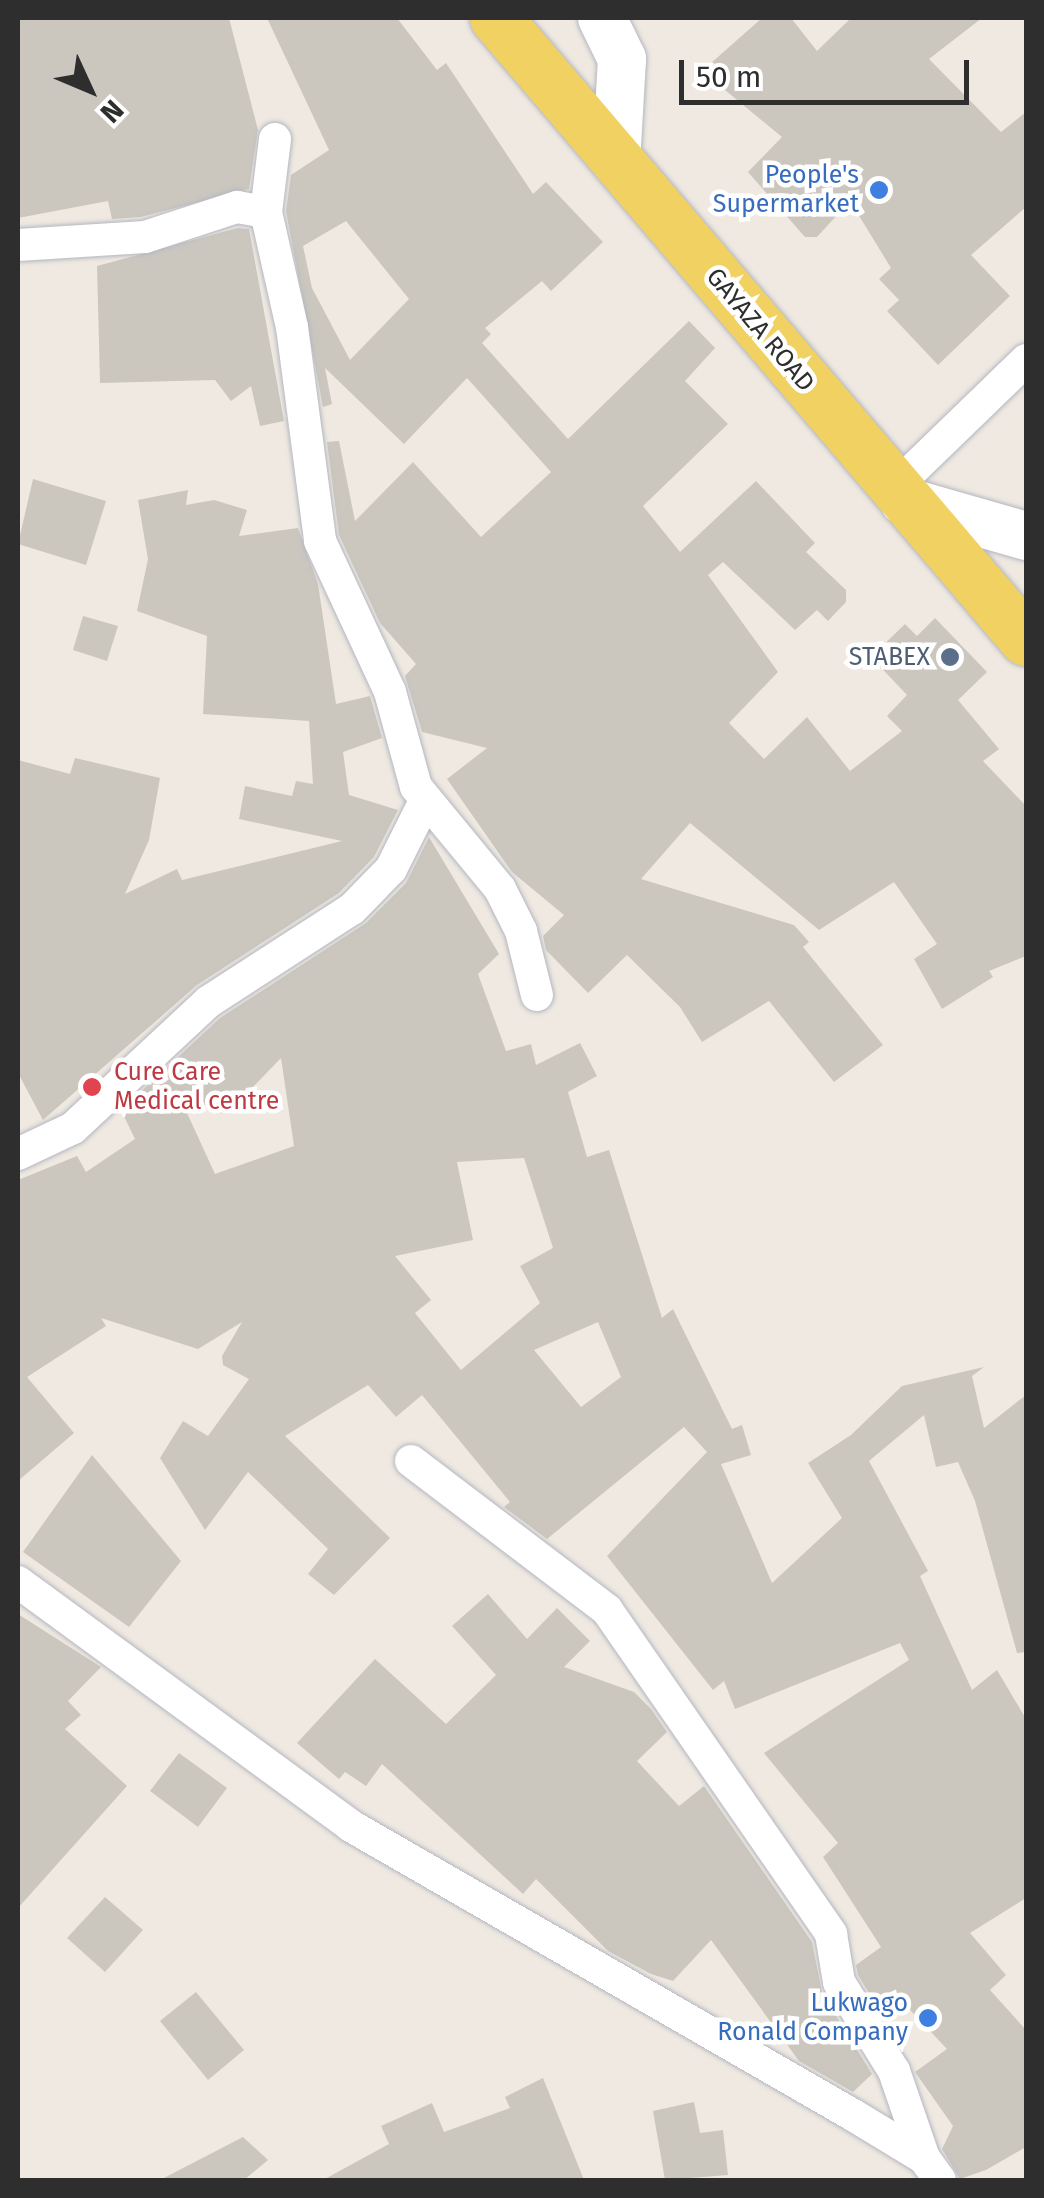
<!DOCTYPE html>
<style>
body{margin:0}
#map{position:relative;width:1044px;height:2198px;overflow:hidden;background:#efe9e1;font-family:"Fira Sans",sans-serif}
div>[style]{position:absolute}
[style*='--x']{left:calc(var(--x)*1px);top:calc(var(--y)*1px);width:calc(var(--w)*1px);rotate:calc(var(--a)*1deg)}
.building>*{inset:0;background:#cbc7bf}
.roads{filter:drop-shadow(0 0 2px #b4b7c1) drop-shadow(0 0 2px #b4b7c1)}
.street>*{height:32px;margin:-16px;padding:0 16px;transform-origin:16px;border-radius:16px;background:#fff}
.secondary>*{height:48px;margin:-24px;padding:0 24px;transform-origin:24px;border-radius:24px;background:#fff}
.primary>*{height:52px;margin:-26px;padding:0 26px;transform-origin:26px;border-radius:26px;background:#f2d163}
.dots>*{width:28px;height:28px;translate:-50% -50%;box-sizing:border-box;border:5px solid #fff;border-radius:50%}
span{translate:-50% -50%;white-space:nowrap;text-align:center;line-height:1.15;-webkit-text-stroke:9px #fff;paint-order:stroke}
.shop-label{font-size:25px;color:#366cbe}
.right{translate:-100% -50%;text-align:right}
.street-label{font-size:25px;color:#2e2e2e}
.service-label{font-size:25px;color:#4e5e75}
.health-label{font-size:25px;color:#be3a42}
.left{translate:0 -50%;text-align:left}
.frame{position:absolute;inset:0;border:20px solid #2e2e2e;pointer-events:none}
.north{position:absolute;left:40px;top:40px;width:100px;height:100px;-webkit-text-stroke:8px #fff;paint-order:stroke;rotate:134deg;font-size:28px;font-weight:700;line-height:40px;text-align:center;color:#2e2e2e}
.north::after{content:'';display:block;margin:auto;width:35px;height:45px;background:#2e2e2e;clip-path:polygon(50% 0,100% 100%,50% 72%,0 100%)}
.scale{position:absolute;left:679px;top:60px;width:290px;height:45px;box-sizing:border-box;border:5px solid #2e2e2e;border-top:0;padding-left:12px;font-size:30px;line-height:35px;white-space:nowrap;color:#2e2e2e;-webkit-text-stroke:8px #fff;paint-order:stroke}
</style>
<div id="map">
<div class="building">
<div style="clip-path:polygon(18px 18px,229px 18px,258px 130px,249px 189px,141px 217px,112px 219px,108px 201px,18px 218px)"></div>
<div style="clip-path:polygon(evenodd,267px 18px,397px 18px,437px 70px,446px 63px,533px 194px,546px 182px,603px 242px,551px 291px,542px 281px,485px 328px,491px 334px,482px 343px,568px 439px,689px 321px,715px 348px,685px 381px,728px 424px,643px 506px,680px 552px,756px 481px,815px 543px,806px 552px,846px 590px,846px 602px,828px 621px,817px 610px,795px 630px,723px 562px,708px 575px,778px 672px,729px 723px,764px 759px,807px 717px,850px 771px,902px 731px,887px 716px,907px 695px,871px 657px,905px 624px,917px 636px,935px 618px,987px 672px,958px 700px,999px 749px,983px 761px,1026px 806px,1026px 956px,989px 971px,993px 977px,942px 1009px,914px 959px,937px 944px,894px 882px,819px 930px,690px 823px,641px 879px,794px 925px,809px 942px,803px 947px,883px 1045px,834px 1082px,769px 1001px,702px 1042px,680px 1007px,627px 955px,588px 993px,546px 950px,543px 936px,564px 915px,512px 872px,447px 779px,487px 748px,422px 732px,405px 676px,416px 664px,380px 623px,339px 535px,327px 442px,339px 441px,355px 521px,413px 462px,481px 537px,551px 472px,467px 378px,404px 444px,325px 368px,332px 404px,323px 407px,286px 211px,291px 175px,329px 150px,267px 18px,346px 221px,409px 299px,350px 360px,312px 288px,303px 246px,346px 221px)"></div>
<div style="clip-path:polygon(762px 18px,791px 18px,817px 51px,851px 18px,982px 18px,929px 59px,1001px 132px,1026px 112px,1026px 207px,971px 255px,1010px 296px,938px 365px,887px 311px,899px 300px,879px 279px,891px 268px,850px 201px,817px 237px,805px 237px,748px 172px,782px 137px,702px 71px)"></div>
<div style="clip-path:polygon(238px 228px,249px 229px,284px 421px,260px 426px,251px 386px,231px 401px,215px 380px,100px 383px,97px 266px)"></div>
<div style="clip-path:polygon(33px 479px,106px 501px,86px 565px,18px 544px)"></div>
<div style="clip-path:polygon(188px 490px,186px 505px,214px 500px,247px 510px,239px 536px,298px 528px,318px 584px,336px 704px,370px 696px,382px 738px,343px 752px,349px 795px,398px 810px,374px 857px,339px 893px,197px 985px,43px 1120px,18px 1073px,18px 760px,70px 774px,75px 758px,160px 778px,149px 840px,125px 894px,177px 869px,182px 880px,342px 841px,239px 819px,245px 786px,292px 796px,296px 781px,313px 784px,309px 721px,203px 714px,207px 636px,137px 611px,148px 559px,138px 500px)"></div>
<div style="clip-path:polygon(83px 616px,118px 626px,107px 661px,73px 650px)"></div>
<div style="clip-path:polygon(evenodd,429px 837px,499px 954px,478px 974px,506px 1051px,531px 1044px,536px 1065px,580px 1043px,597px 1076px,568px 1092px,587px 1157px,609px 1150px,662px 1318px,673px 1309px,732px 1429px,742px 1425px,751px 1455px,721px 1464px,772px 1583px,842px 1518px,808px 1463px,851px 1435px,902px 1386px,984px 1367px,972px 1376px,984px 1428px,1026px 1395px,1026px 1652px,1017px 1653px,975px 1501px,958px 1462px,936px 1467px,924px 1415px,869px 1461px,928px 1571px,920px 1576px,972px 1690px,997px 1670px,1026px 1719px,1026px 1898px,970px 1933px,1006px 1975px,990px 1990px,1026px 2030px,1026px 2147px,986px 2170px,960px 2179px,942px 2149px,953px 2126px,915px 2072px,947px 2049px,896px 1995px,879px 2009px,858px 1975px,856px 1965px,881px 1947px,823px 1857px,838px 1843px,764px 1753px,909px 1660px,900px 1643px,735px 1709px,724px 1681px,713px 1690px,607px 1556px,707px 1452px,684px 1427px,547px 1539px,504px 1507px,510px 1502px,422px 1395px,396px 1417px,368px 1385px,285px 1436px,390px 1538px,334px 1595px,308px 1574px,328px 1549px,248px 1472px,205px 1530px,160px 1458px,183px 1421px,208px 1436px,249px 1379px,223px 1365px,222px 1356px,242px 1322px,198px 1349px,101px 1318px,106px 1326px,27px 1377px,74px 1433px,18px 1481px,18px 1180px,77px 1156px,86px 1172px,135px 1139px,121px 1110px,220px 1018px,366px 923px,406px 883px,429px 837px,281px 1058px,294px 1146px,215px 1174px,187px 1113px,252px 1088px,281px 1058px,429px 837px,524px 1158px,553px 1248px,520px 1266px,540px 1303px,461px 1370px,415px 1313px,431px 1300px,395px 1256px,473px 1240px,457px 1162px,524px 1158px,429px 837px,598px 1322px,621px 1377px,581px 1407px,534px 1350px,598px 1322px)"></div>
<div style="clip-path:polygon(92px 1455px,181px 1561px,129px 1627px,23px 1552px)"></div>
<div style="clip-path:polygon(488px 1594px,527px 1639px,557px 1608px,590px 1641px,564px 1667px,634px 1692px,651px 1709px,667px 1732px,637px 1761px,679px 1806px,704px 1786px,812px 1942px,822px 1993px,872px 2074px,853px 2092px,799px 2061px,711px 1940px,673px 1981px,651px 1974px,608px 1951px,536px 1879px,523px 1894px,382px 1764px,366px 1786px,345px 1772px,339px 1779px,297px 1743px,375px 1659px,446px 1724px,496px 1675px,452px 1626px)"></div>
<div style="clip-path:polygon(18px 1614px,101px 1667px,68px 1701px,81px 1715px,65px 1729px,127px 1786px,18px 1908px)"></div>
<div style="clip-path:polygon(179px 1753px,227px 1788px,198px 1827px,150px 1791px)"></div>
<div style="clip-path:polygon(105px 1897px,143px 1930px,105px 1972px,67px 1938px)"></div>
<div style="clip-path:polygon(196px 1992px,244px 2050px,208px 2080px,160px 2021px)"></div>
<div style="clip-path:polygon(543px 2078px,584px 2180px,323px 2180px,389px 2144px,381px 2126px,432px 2103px,444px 2132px,510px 2108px,505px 2097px)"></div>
<div style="clip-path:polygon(694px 2102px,700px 2133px,723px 2130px,728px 2175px,665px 2180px,653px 2111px)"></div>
<div style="clip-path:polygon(243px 2137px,268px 2160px,244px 2180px,160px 2180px)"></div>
</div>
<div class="roads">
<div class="street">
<div style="--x:275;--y:139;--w:74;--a:97"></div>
<div style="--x:266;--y:212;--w:118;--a:77.3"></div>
<div style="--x:292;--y:327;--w:216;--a:82.5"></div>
<div style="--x:320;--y:541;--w:166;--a:65.1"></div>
<div style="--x:390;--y:692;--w:98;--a:74.7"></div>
<div style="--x:416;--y:787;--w:132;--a:50.5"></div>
<div style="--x:500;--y:889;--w:47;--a:63.4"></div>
<div style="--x:521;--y:931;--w:66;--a:76"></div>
<div style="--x:18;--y:245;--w:127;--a:-3.6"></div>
<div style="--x:145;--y:237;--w:97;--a:-18.1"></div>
<div style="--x:237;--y:207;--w:29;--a:10"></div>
<div style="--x:894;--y:488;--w:184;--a:-44.1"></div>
<div style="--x:18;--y:1154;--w:61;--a:-25.3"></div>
<div style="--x:73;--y:1128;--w:185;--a:-43"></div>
<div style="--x:208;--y:1002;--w:171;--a:-32.9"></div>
<div style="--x:352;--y:909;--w:56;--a:-45.7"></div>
<div style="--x:391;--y:869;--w:76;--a:-63.4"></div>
<div style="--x:411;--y:1461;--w:246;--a:37.2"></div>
<div style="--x:607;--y:1610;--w:394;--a:55.3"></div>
<div style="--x:831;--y:1934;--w:49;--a:80.5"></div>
<div style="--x:839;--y:1982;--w:105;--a:58.3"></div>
<div style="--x:894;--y:2071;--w:92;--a:71"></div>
<div style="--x:18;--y:1582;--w:413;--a:36.2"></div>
<div style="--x:351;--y:1826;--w:579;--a:29.93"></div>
<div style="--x:853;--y:2115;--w:83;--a:31.2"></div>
<div style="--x:924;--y:2158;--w:27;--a:54"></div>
</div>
<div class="secondary">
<div style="--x:602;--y:18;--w:46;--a:64"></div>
<div style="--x:622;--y:59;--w:103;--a:93.3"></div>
<div style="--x:904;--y:501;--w:127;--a:16"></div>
</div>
<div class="primary">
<div style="--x:496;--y:18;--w:817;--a:49.57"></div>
</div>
</div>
<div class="dots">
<div style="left:879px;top:190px;background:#3f7fe0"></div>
<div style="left:950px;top:657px;background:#5c6f8a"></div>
<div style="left:92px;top:1087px;background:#e0444e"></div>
<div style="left:928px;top:2018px;background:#3f7fe0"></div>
</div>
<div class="shop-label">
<span class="right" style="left:859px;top:190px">People's<br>Supermarket</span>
<span class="right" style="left:908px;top:2018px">Lukwago<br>Ronald Company</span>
</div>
<div class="street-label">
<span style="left:760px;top:330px;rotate:50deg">GAYAZA ROAD</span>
</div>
<div class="service-label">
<span class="right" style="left:930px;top:657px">STABEX</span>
</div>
<div class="health-label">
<span class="left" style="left:114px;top:1087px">Cure Care<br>Medical centre</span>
</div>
<div class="frame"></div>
<div class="north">N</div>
<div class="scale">50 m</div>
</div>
